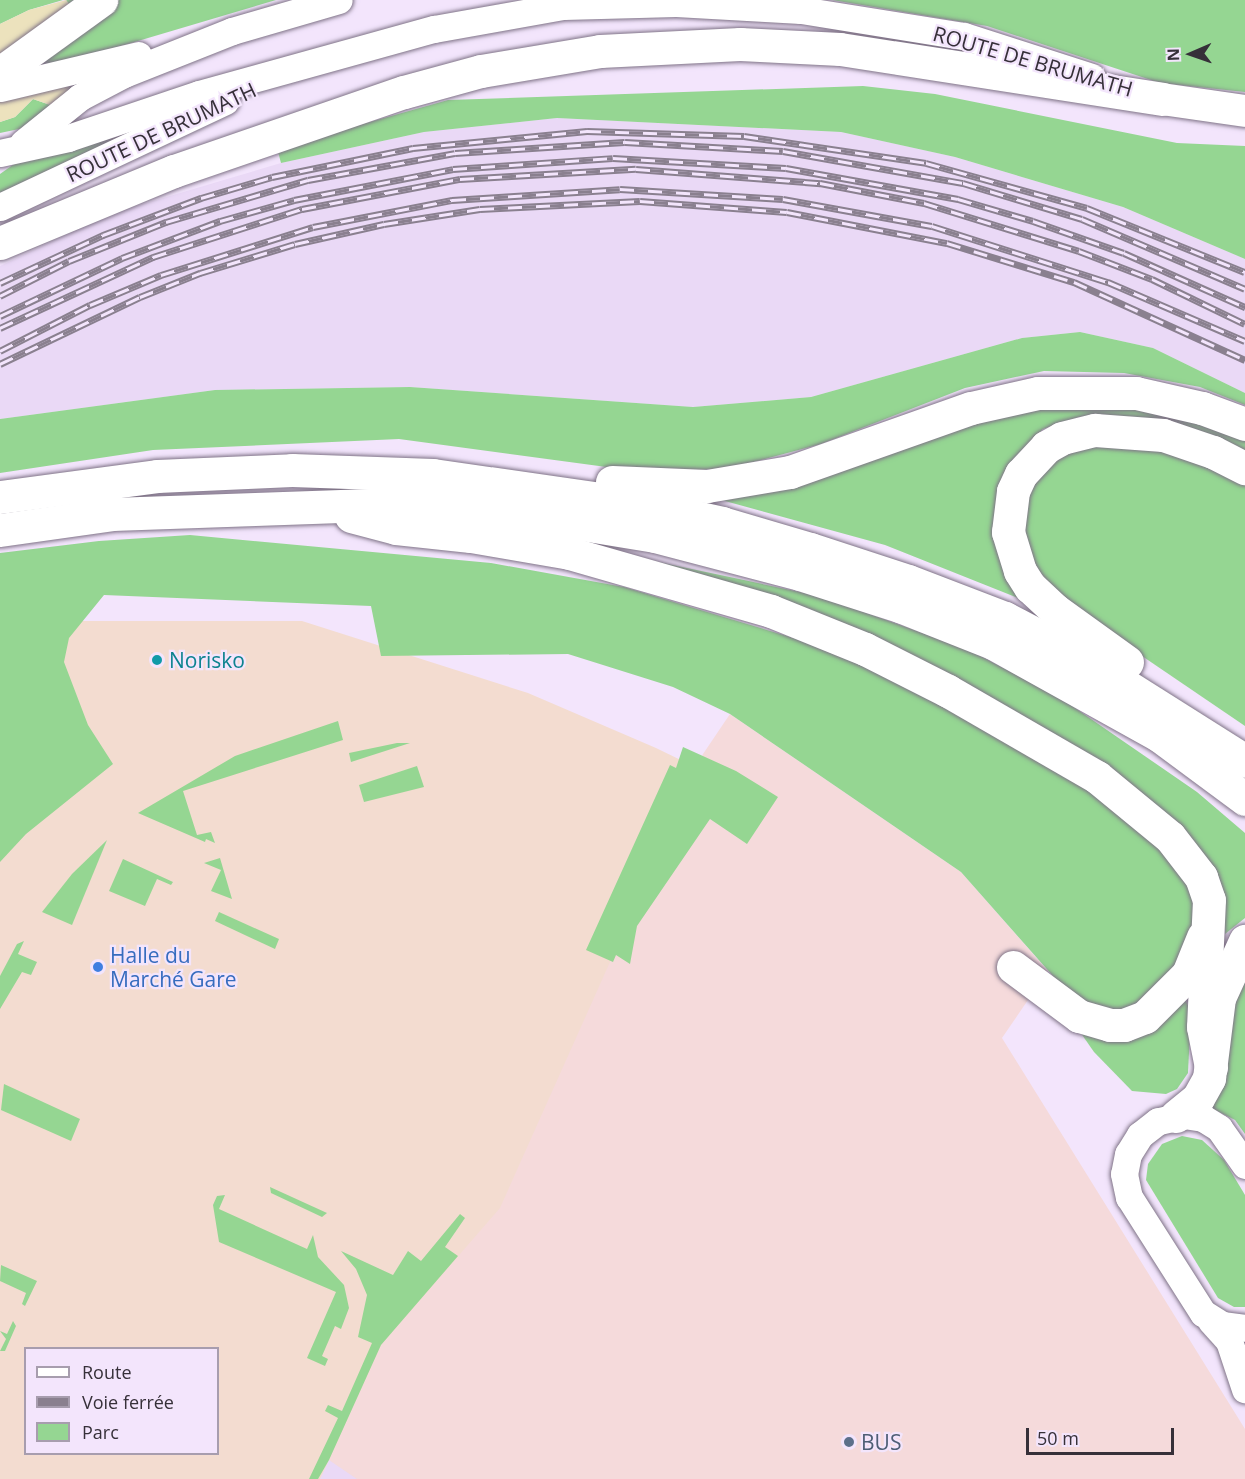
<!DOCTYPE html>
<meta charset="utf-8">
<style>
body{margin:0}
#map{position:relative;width:1245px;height:1479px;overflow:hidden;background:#f3e5fc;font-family:"Open Sans",sans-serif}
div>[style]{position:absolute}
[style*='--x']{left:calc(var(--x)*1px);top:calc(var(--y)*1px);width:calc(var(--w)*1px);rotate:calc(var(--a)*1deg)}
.commercial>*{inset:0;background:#f3dcd0}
.industrial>*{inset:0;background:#f5dadb}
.built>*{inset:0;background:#ead9f6}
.green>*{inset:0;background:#95d692}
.sand>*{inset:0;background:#ece2bd}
.roads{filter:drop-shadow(0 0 2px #7f7387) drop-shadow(0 0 2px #7f7387)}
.secondary>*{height:27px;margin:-13.5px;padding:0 13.5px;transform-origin:13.5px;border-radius:13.5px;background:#fff}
.primary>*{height:32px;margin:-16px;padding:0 16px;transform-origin:16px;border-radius:16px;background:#fff}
.highway>*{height:33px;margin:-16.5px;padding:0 16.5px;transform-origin:16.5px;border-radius:16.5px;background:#fff}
.rail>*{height:7px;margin-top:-3.5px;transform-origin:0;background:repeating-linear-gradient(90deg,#f3e5fc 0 14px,#8a808f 0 28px);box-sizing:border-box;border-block:2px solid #8a808f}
.dots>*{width:16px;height:16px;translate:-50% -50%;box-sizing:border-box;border:3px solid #f3e5fc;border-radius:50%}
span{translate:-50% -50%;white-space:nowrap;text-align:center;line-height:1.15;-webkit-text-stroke:4.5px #f3e5fc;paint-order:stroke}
.street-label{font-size:21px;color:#363039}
.culture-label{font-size:21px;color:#0d838f}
.left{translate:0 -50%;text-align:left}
.shop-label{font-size:21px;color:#366cbe}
.service-label{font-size:21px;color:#4e5e75}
.legend{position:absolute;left:24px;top:1347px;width:195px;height:108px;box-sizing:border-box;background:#f3e5fc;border:2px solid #a79dae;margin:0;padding:8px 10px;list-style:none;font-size:18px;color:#363039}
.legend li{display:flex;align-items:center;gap:12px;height:30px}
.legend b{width:30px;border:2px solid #a79dae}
.north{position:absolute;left:1161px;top:24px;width:60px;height:60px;-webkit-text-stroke:4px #f3e5fc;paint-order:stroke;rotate:268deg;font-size:16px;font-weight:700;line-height:24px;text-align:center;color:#363039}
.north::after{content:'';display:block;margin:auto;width:21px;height:27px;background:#363039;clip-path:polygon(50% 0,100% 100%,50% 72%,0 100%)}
.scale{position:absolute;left:1026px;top:1428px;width:148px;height:27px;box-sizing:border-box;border:3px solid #363039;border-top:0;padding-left:8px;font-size:18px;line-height:21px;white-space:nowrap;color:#363039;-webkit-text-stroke:4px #f3e5fc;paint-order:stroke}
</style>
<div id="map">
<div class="commercial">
<div style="clip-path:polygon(evenodd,0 621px,302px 621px,528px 693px,656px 748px,761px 799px,1245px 1479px,0 1479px,0 621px,26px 1348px,218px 1348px,218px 1454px,26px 1454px,26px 1348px)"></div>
</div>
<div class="industrial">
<div style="clip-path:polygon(730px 714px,961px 872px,1048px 971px,1002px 1038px,1245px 1429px,1245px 1479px,357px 1479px,329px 1460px,381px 1345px,500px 1208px,703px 754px)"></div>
</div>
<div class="built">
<div style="clip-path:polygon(557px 118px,841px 132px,955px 157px,1123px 207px,1245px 259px,1245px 393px,1153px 348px,1080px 332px,1022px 338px,811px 397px,693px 407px,410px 387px,215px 390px,0 419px,0 266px,109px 214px,281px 163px,424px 132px)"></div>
<div style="clip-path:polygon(329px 1460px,357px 1479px,320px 1479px)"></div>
</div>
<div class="green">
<div style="clip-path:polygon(0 0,63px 0,29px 10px,0 24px)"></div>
<div style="clip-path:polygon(66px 0,276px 0,40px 70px,37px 59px,84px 25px)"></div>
<div style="clip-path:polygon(832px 0,1245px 0,1245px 92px,1160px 83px,987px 26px)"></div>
<div style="clip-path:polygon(863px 86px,935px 94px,1177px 143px,1245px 146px,1245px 259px,1123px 207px,955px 157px,841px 132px,557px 118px,424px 132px,281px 163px,277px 148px,448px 100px)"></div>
<div style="clip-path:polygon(33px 99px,56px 107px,24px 128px,0 133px,0 122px,15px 117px)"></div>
<div style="clip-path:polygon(147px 126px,0 197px,0 174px,17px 162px)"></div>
<div style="clip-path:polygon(1080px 332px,1153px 348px,1245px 393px,1245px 405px,1200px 387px,1124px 373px,1044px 371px,965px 388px,821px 444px,731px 468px,651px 473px,399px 439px,153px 450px,0 473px,0 419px,215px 390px,410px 387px,693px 407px,811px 397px,1022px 338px)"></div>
<div style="clip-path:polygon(1054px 396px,1245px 428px,1245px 453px,1105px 415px,1079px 417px,1043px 429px,1013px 459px,1023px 600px,885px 545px,714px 498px)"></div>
<div style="clip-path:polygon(1071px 444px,1155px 445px,1245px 480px,1245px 726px,1067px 605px,1021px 549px,1022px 493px)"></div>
<div style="clip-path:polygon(190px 535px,491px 563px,624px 587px,827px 648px,994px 731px,1103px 795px,1165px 846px,1196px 895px,1190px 955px,1142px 1008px,1119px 1015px,1076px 1002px,961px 872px,730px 714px,673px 687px,568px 654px,381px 656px,371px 606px,104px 595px,69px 638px,64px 662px,88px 725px,113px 764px,26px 834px,0 862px,0 553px,99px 541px)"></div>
<div style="clip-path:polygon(611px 552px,819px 596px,967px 649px,1062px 699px,1197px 792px,1245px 833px,1245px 918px,1225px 934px,1223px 903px,1083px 757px)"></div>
<div style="clip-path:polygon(338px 721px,343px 740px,183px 791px,197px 835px,211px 832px,215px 843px,206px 839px,205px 842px,138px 813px,235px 756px)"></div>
<div style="clip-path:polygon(397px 743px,410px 743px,351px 762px,349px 753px)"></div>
<div style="clip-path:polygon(683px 747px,736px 771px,778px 797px,747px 844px,710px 819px,637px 926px,630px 964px,616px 955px,613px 962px,586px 950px,670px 765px,676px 768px)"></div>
<div style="clip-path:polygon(417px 766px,424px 787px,364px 802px,359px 785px)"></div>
<div style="clip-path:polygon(107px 840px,72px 925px,42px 912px,72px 874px)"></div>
<div style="clip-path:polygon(220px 858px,232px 899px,211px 891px,221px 870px,204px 863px)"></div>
<div style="clip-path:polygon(123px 859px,173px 882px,171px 885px,157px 879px,145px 906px,109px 891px)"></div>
<div style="clip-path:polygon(219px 912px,279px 939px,275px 949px,215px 921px)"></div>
<div style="clip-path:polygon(24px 941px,18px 954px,37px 962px,31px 975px,22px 972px,0 1009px,0 976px,17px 944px)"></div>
<div style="clip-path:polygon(1245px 965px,1245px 1134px,1235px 1120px,1207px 1106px)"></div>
<div style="clip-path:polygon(1185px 999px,1191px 1012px,1188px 1073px,1177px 1089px,1166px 1094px,1132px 1091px,1094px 1052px,1078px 1029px)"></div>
<div style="clip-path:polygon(4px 1084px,80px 1119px,71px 1141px,1px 1110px)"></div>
<div style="clip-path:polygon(1182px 1136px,1202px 1140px,1224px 1160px,1245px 1195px,1245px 1307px,1234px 1307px,1218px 1298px,1146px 1180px,1148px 1164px,1162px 1144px)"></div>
<div style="clip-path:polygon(270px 1187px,327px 1213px,322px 1217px,271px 1193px)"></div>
<div style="clip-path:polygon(225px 1195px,219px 1209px,307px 1249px,313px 1235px,318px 1257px,344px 1285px,349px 1308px,341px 1329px,335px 1326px,322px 1356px,328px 1359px,325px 1366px,307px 1358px,336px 1292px,219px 1242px,213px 1205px,217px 1196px)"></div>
<div style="clip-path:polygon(460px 1214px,465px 1218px,445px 1247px,458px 1256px,381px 1345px,329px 1460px,318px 1479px,309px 1479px,338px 1418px,325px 1411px,328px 1405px,342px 1411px,372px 1343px,358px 1337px,367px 1295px,356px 1269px,341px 1251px,393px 1275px,408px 1251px,421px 1261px)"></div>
<div style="clip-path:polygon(1px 1265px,37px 1281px,25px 1306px,22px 1304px,26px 1293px,0 1281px)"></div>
<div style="clip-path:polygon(13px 1321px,16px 1326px,5px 1351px,0 1351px,6px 1339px,0 1331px,7px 1334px)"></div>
</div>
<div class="sand">
<div style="clip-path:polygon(66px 0,84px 25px,0 67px,0 24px,29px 10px)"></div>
<div style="clip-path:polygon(118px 71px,56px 107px,33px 99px,15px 117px,0 122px,0 101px)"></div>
</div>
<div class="roads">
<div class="secondary">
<div style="--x:0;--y:88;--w:142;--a:-13.4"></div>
<div style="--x:23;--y:143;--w:73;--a:-38.9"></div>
<div style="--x:80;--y:97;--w:50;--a:-27.6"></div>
<div style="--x:124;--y:74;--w:116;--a:-21.7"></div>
<div style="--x:232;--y:31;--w:111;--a:-16.2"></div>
<div style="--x:0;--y:153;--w:70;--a:-12.4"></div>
<div style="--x:68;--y:138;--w:138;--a:-18.6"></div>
<div style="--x:199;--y:94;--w:244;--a:-15.5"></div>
<div style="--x:434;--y:29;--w:131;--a:-10.1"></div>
<div style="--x:563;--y:6;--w:113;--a:-1.5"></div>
<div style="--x:676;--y:3;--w:125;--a:3.2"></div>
<div style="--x:801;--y:10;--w:165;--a:9.1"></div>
<div style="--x:964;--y:36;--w:134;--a:17.8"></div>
<div style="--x:0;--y:207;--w:249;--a:-25.2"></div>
<div style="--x:1245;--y:1165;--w:45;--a:-125.1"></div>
<div style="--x:1219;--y:1128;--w:19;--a:-148"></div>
<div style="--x:1203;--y:1118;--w:18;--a:-171"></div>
<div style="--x:1185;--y:1115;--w:28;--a:167"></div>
<div style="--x:1158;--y:1121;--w:23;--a:142"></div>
<div style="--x:1140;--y:1135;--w:22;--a:122"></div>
<div style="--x:1128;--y:1154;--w:20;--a:101"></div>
<div style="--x:1124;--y:1174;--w:24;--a:78"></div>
<div style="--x:1129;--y:1197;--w:138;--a:57.5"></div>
<div style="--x:1203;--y:1313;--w:22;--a:32"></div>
<div style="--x:1222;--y:1325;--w:23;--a:7"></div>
<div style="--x:1211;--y:1321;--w:27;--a:48"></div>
<div style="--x:1229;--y:1341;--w:51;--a:71.6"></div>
</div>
<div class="primary">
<div style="--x:1162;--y:99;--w:84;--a:8.2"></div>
</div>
<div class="highway">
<div style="--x:0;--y:73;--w:125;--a:-35.9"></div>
<div style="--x:0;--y:243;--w:188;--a:-22.5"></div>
<div style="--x:174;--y:171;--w:243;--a:-19"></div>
<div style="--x:404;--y:92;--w:80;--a:-15.3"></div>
<div style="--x:481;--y:71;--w:121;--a:-9.5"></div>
<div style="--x:600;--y:51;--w:140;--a:-2.9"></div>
<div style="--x:740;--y:44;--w:100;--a:2.9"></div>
<div style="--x:840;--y:49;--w:326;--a:8.8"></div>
<div style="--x:612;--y:482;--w:95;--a:2.4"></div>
<div style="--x:707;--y:486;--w:84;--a:-9.6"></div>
<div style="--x:790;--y:472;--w:192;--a:-19.5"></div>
<div style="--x:971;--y:408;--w:69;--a:-12.6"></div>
<div style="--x:1038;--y:393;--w:98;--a:0"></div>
<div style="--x:1136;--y:393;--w:68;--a:12.8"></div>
<div style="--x:1202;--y:408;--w:46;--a:20.4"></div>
<div style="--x:0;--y:497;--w:158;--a:-7.6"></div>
<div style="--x:157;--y:476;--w:135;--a:-2.5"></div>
<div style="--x:292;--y:470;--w:141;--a:2"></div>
<div style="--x:433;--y:475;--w:210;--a:8.2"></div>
<div style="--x:641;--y:505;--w:83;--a:12.5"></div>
<div style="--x:722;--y:523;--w:92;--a:16.5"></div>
<div style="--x:810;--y:549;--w:103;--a:18.1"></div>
<div style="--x:908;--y:581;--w:104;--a:20.9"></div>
<div style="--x:1005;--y:618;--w:93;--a:27.7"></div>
<div style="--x:1087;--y:661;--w:187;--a:32.3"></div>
<div style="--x:351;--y:516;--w:47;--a:14.9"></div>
<div style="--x:396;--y:528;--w:75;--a:6.1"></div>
<div style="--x:471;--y:536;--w:99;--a:9.8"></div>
<div style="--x:569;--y:553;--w:210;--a:16"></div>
<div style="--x:771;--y:611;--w:101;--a:22"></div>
<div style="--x:865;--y:649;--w:93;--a:26.8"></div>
<div style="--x:948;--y:691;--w:172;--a:30"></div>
<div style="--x:1097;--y:777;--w:94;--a:39.4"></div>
<div style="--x:1170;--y:837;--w:51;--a:52.2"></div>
<div style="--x:1201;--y:877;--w:24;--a:71"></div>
<div style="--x:1209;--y:900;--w:127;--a:92.7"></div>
<div style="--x:1203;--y:1027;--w:41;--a:78.7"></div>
<div style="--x:0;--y:530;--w:113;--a:-8.1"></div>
<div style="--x:112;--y:514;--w:286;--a:-2"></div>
<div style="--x:398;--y:504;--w:111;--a:4.1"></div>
<div style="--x:509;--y:512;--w:148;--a:9.3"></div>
<div style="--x:655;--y:536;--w:150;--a:14.7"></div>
<div style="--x:800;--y:574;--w:107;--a:17.9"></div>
<div style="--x:902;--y:607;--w:98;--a:21.6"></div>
<div style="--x:993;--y:643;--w:191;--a:29.1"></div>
<div style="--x:1160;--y:736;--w:106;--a:36.5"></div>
<div style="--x:1127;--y:662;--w:89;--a:-144.2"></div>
<div style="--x:1055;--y:610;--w:34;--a:-137"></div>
<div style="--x:1030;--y:587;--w:19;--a:-122"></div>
<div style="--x:1020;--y:571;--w:41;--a:-107.1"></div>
<div style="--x:1008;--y:532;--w:41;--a:-83"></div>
<div style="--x:1013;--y:491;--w:19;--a:-65"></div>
<div style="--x:1021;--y:474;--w:37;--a:-47"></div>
<div style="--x:1046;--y:447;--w:18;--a:-29"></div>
<div style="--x:1062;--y:438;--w:34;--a:-14"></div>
<div style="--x:1095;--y:430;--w:68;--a:4.2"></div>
<div style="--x:1163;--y:435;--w:53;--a:18.8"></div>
<div style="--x:1213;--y:452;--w:36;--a:27"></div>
<div style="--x:1013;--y:967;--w:82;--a:36.6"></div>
<div style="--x:1079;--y:1016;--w:32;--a:16"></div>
<div style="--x:1110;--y:1025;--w:14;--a:0"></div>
<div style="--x:1124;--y:1025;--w:22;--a:-21"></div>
<div style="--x:1145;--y:1017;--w:61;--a:-45"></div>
<div style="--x:1188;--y:974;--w:40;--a:-68"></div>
<div style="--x:1176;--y:1116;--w:28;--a:-39"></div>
<div style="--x:1198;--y:1098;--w:23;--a:-61"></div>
<div style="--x:1209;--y:1078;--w:81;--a:-82.9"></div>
<div style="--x:1219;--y:998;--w:63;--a:-65.5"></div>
</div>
</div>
<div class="rail">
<div style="--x:0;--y:283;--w:114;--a:-25"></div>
<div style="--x:103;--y:235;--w:105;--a:-20.7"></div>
<div style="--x:201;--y:198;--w:74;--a:-16.5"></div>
<div style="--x:272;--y:177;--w:144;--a:-11.6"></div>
<div style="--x:413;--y:148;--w:175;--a:-5.6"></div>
<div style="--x:587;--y:131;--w:157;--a:1.8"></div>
<div style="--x:744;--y:136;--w:184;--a:8.4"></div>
<div style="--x:926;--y:163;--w:167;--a:15.6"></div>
<div style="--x:1087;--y:208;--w:170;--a:22.1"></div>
<div style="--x:0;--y:296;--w:77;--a:-26.9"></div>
<div style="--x:69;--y:261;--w:105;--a:-21.9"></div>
<div style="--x:166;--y:222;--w:148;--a:-16.5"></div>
<div style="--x:308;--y:180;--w:149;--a:-10.4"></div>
<div style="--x:455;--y:153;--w:170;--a:-3.7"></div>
<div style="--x:625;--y:142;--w:158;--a:3.3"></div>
<div style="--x:783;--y:151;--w:183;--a:10.1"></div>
<div style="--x:963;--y:183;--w:124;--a:16.8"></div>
<div style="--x:1082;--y:219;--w:177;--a:23.2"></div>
<div style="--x:0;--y:316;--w:135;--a:-25.4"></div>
<div style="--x:122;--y:258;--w:105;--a:-20.7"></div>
<div style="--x:220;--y:221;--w:77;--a:-15.8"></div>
<div style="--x:294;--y:200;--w:162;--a:-11"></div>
<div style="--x:453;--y:169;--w:160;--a:-3.9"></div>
<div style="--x:613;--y:158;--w:173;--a:3.3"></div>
<div style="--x:786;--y:168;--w:175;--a:10.2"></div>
<div style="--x:958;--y:199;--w:78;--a:16.3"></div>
<div style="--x:1033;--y:221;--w:96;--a:19.4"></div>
<div style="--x:1124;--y:253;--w:133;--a:24.1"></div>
<div style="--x:0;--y:328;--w:169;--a:-24.9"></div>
<div style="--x:153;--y:257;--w:157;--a:-17.9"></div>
<div style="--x:302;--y:209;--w:161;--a:-10.8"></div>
<div style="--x:460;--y:179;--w:176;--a:-3.3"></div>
<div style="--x:636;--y:169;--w:185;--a:4.4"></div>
<div style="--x:820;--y:183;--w:106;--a:10.9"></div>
<div style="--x:924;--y:203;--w:162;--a:17.2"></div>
<div style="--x:1079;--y:251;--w:78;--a:21"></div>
<div style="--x:1152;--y:279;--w:103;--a:25.8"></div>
<div style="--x:0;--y:351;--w:101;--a:-27.1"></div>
<div style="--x:90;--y:305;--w:77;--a:-22.9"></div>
<div style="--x:161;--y:275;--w:159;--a:-17.5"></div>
<div style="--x:313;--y:227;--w:142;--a:-11"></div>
<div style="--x:452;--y:200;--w:168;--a:-3.7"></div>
<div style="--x:620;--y:189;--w:163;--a:3.5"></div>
<div style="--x:783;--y:199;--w:151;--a:10.3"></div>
<div style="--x:932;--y:226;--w:185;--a:17.7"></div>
<div style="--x:1108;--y:282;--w:149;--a:23.3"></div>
<div style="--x:0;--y:364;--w:155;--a:-25.6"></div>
<div style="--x:140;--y:297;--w:65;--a:-21.8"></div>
<div style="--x:200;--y:273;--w:99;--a:-17"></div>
<div style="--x:295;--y:244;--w:91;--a:-12.7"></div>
<div style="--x:384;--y:224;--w:97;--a:-8.9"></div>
<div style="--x:480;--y:209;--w:160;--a:-2.9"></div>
<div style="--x:640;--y:201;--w:147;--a:4.3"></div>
<div style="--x:787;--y:212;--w:163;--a:11"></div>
<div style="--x:947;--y:243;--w:133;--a:17.1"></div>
<div style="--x:1074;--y:282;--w:188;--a:24.5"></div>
</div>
<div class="dots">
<div style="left:157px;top:660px;background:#0f9aa8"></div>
<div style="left:98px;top:967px;background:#3f7fe0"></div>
<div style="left:849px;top:1442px;background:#5c6f8a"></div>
</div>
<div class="street-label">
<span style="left:1033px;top:61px;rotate:16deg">ROUTE DE BRUMATH</span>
<span style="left:161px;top:132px;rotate:-25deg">ROUTE DE BRUMATH</span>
</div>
<div class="culture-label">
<span class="left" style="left:169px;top:660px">Norisko</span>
</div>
<div class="shop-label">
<span class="left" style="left:110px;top:967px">Halle du<br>Marché Gare</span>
</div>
<div class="service-label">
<span class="left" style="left:861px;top:1442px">BUS</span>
</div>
<ul class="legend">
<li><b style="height:8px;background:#fff"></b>Route</li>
<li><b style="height:8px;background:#8a808f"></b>Voie ferrée</li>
<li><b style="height:16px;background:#95d692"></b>Parc</li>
</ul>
<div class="north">N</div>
<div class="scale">50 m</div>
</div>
